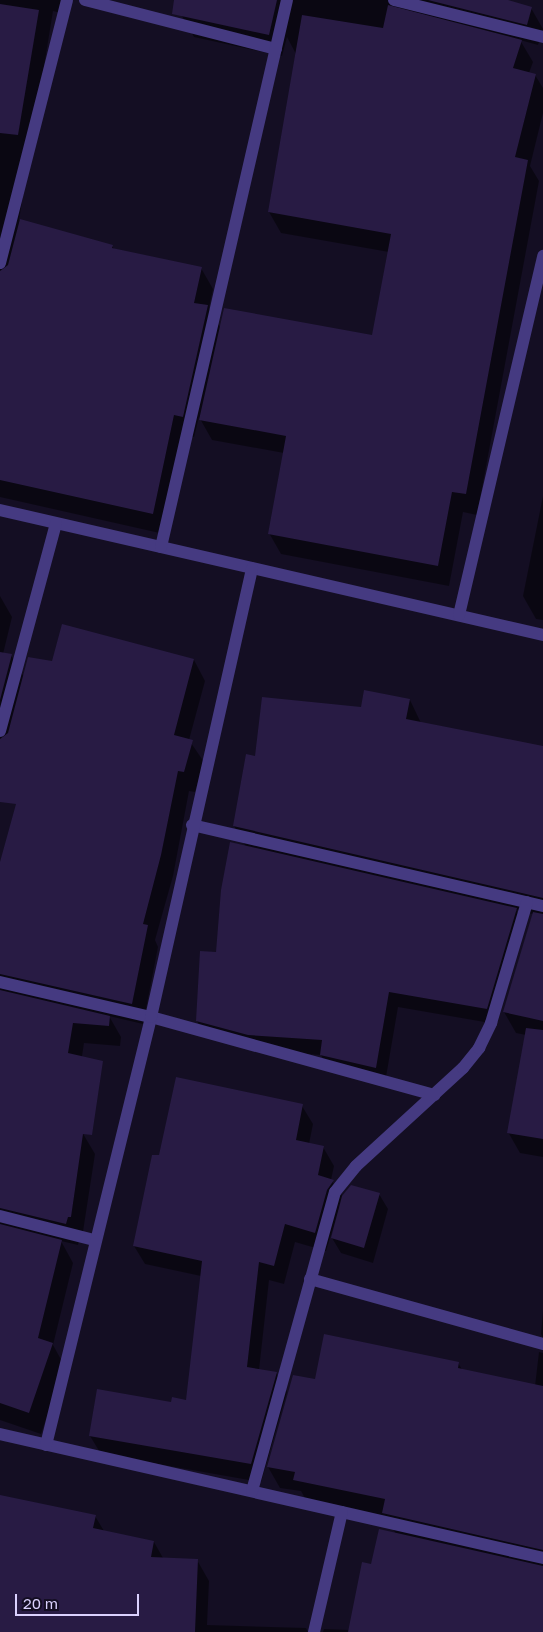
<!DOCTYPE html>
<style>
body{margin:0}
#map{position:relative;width:543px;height:1632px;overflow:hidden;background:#140e23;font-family:"Golos Text",sans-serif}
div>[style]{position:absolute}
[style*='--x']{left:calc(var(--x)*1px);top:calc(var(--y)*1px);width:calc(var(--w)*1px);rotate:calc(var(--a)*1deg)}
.shadow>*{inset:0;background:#0007}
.building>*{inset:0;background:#281b44}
.minor>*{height:12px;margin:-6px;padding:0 6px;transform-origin:6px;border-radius:6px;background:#453a81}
span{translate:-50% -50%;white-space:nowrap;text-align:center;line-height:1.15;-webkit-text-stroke:5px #140e23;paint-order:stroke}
.scale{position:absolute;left:15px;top:1594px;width:124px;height:22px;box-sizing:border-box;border:2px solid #dbd1fe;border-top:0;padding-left:6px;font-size:15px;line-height:18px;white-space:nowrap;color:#dbd1fe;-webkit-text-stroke:4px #140e23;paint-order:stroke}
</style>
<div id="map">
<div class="shadow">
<div style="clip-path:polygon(0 0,65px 0,61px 13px,53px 11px,19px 220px,112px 246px,114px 249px,201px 268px,213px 289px,209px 308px,221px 329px,373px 336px,389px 252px,281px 233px,269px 212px,296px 54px,287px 37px,282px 56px,194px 37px,182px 16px,185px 0,504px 0,531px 8px,543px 29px,538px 45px,520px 40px,533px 62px,529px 73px,535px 75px,543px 88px,543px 113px,530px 166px,539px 181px,477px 515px,463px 512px,449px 586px,281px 554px,269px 533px,284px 453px,212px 440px,199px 417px,194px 437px,185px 435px,164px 534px,0 497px)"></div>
<div style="clip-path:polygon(543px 496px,543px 620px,536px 619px,523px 596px)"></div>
<div style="clip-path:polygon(0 596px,12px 617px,3px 654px,11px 655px,24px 677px,53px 663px,194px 660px,205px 681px,189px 740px,204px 762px,195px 792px,189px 791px,173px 876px,155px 940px,158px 947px,143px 1024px,109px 1016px,121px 1037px,120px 1046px,84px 1043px,76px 1096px,0 1076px,0 867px,18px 801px,6px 746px,0 745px)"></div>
<div style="clip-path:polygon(410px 700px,421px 723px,543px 747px,543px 1157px,520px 1153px,508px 1132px,526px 1035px,516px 1033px,504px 1012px,533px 914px,516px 910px,525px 925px,496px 1024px,398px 1007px,385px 1083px,330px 1071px,321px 1055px,258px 1051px,206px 1037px,197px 1021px,246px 847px,234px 826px,256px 757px,362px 708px)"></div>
<div style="clip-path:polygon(302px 1106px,313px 1124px,309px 1144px,323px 1147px,334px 1166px,331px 1180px,343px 1197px,379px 1194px,388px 1209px,373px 1263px,341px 1253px,332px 1238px,341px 1203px,326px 1251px,295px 1242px,284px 1284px,269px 1280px,259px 1370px,276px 1373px,287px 1392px,261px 1482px,101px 1454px,90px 1436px,172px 1403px,187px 1402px,201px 1276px,145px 1264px,134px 1246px,160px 1156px)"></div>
<div style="clip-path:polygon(0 1121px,82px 1132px,95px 1154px,82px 1238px,80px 1237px,78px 1245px,61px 1241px,73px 1263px,53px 1345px,64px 1365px,41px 1434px,0 1420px)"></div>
<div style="clip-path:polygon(543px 1311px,543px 1338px,541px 1334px)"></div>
<div style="clip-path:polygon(539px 1352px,543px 1353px,543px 1632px,323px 1632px,324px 1629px,350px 1630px,372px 1566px,396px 1534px,386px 1517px,306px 1500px,301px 1491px,280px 1488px,268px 1467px,316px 1380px,458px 1363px,463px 1371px,535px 1386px)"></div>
<div style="clip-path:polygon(0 1496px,95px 1516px,104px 1531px,154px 1542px,163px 1558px,197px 1560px,209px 1581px,207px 1625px,306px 1628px,308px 1632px,0 1632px)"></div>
</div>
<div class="building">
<div style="clip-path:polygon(174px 0,277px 0,269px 35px,172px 14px)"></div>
<div style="clip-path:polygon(428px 0,508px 0,532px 7px,527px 25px)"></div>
<div style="clip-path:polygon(0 4px,39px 10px,18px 135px,0 133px)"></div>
<div style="clip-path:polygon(388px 5px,522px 40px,513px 68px,536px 74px,515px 157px,528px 160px,466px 494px,452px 492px,438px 566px,268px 534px,286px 436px,199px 420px,224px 308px,372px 335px,391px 234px,268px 212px,302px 15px,383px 28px)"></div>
<div style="clip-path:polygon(20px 219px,113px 245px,112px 248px,202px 267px,194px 303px,208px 305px,183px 417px,174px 415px,153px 514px,0 480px,0 271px,8px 265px)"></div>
<div style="clip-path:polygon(62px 624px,194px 659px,174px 735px,193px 740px,184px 772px,178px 771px,161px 855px,143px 924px,148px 925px,132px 1004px,0 974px,0 862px,16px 804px,0 802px,0 739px,8px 733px,28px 657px,52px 661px)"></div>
<div style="clip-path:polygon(0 652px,12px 654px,0 700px)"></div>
<div style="clip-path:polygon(364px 690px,410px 699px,406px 719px,543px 746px,543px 898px,233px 826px,246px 754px,255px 756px,262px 697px,361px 707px)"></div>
<div style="clip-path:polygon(230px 842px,517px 908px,487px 1009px,389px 992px,376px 1068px,320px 1055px,322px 1040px,248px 1035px,196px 1021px,200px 951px,216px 952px,221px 890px)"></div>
<div style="clip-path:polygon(533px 912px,543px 914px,543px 1021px,503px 1012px)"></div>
<div style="clip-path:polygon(0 990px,110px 1016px,109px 1026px,73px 1023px,68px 1053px,103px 1061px,92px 1135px,83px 1134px,71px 1217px,68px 1217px,66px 1224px,0 1208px)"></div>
<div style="clip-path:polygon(526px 1028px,543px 1030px,543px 1139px,507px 1133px)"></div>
<div style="clip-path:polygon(176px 1077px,303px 1104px,296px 1140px,324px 1146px,318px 1175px,334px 1180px,327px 1190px,315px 1233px,285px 1224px,274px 1266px,259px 1262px,247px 1367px,277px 1372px,251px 1464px,89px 1436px,97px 1389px,171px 1402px,172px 1397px,186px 1400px,202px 1261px,133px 1246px,152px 1155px,159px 1155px)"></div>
<div style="clip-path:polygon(351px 1185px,380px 1193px,364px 1248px,331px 1238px,342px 1196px)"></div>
<div style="clip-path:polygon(0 1224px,62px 1240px,38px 1338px,53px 1343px,29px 1413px,0 1403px)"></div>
<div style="clip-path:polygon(324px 1334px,459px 1362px,458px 1368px,543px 1386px,543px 1550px,382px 1513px,385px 1499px,293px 1480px,295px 1472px,267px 1467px,293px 1375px,315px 1379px)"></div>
<div style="clip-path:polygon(0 1495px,96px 1515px,93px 1528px,154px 1541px,151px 1557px,198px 1559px,195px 1632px,0 1632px)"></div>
<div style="clip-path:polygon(379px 1529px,543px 1566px,543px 1632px,348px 1632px,362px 1562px,371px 1564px)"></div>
</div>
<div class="minor">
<div style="--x:85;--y:0;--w:197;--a:14.4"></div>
<div style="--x:394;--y:0;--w:154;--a:13.9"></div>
<div style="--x:0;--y:263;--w:271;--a:-75.7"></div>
<div style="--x:0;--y:510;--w:557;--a:12.96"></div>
<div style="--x:161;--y:547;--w:561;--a:-77.03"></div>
<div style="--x:459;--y:615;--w:369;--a:-76.8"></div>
<div style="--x:0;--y:731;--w:215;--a:-74.9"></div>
<div style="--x:192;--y:825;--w:360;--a:13"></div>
<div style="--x:0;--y:982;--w:155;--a:13.1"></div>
<div style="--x:151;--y:1017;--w:294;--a:15.4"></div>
<div style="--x:0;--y:1216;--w:97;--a:14.3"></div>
<div style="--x:310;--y:1279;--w:242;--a:15.6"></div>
<div style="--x:0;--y:1434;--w:557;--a:12.86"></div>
<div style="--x:46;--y:1445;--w:441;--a:-76.2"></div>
<div style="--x:151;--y:1017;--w:460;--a:-77.3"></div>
<div style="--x:252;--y:1491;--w:310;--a:-74.5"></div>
<div style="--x:335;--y:1192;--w:33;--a:-51"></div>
<div style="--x:356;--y:1166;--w:145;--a:-42.5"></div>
<div style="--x:463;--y:1068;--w:26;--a:-51"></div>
<div style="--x:479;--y:1048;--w:28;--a:-64"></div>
<div style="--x:491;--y:1023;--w:126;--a:-73.4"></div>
<div style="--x:314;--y:1632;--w:123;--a:-76.9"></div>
</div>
<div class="scale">20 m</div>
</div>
